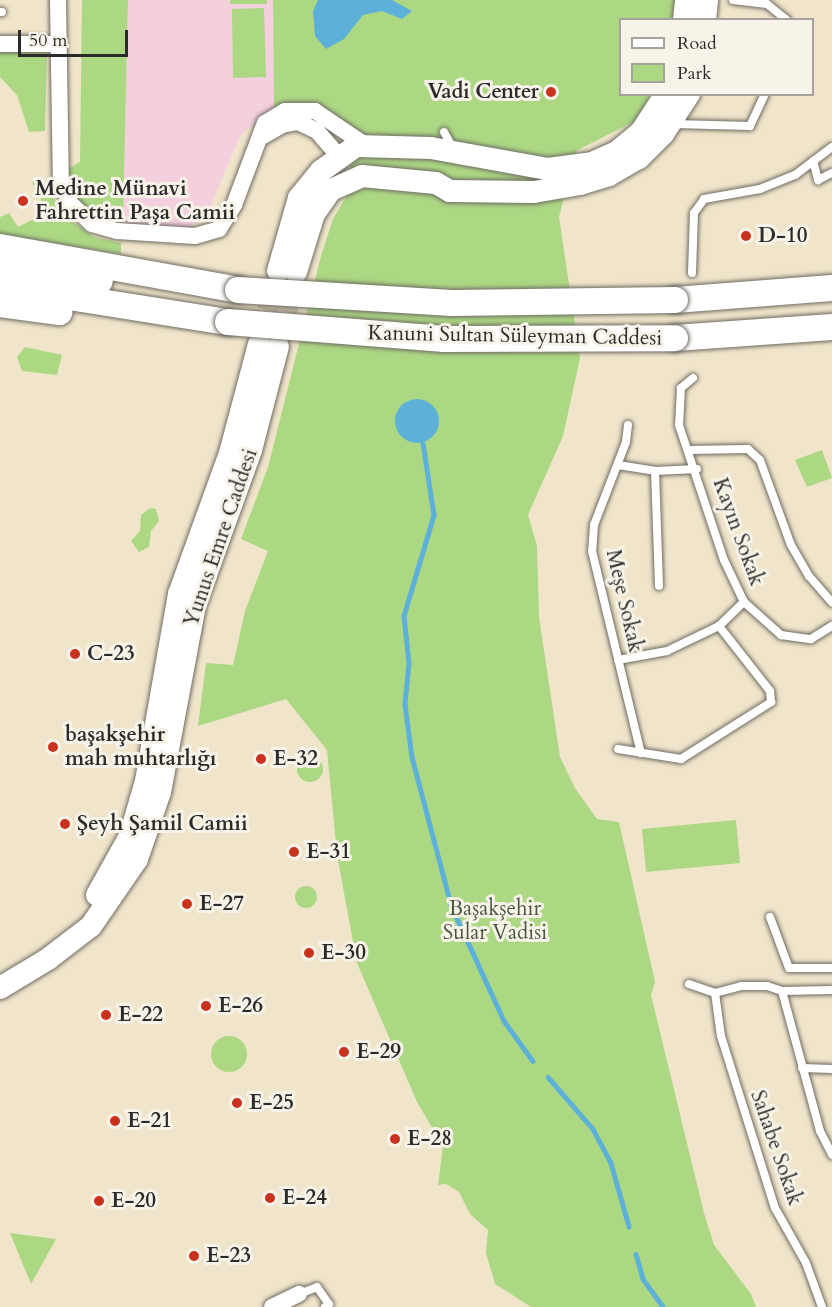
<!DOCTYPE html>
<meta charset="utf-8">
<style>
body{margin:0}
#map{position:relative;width:832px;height:1307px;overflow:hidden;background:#f0e5ca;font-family:Cardo,serif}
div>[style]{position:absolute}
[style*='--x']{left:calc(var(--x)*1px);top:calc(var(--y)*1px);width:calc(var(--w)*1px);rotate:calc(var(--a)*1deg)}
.built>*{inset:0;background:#f4cfde}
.green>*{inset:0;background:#acd884}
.round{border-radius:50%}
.water>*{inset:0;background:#5db1d9}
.stream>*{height:4.5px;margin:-2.25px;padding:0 2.25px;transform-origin:2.25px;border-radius:2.25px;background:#5db1d9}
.secondary-tunnel>*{height:22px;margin-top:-11px;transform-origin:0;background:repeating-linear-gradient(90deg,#c9c0aa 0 22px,transparent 0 33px)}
.roads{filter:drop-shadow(0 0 2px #706c63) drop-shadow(0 0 2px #706c63)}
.lane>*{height:8px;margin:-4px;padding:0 4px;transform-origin:4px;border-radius:4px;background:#fff}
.street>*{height:16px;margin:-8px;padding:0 8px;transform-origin:8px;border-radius:8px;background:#fff}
.secondary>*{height:22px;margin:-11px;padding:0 11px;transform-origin:11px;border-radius:11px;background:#fff}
.primary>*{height:26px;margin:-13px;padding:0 13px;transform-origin:13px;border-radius:13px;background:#fff}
.bridges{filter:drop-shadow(0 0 2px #706c63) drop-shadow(0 0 2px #706c63)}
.primary-bridge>*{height:26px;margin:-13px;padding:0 13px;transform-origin:13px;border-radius:13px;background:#fff}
.dots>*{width:16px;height:16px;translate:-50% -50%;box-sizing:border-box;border:3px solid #f7f3e8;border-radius:50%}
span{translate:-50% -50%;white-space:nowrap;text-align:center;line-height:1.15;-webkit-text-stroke:6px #f7f3e8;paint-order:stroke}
.poi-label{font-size:21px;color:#2b2b2b;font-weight:700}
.right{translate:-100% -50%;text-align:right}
.left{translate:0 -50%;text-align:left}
.street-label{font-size:21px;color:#2b2b2b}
.park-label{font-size:21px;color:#4b5641}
.legend{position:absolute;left:619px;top:18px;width:195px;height:78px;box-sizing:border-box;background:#f7f3e8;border:2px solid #a5a39c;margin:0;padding:8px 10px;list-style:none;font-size:18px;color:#2b2b2b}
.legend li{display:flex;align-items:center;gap:12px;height:30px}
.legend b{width:30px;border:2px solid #a5a39c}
.scale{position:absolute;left:18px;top:30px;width:110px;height:27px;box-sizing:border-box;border:3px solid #2b2b2b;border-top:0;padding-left:8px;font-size:18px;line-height:21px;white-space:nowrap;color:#2b2b2b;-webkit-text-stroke:4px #f7f3e8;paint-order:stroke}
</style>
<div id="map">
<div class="built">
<div style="clip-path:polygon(128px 0,273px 0,274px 107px,240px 136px,206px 217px,187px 229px,123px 225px)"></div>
</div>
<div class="green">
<div style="clip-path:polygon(82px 0,128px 0,123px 225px,95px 218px,72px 200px,66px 170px,80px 162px)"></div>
<div style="clip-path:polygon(230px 0,267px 0,267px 4px,230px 4px)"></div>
<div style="clip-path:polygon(273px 0,679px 0,677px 19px,620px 20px,620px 94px,650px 95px,635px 121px,576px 151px,559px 217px,580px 358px,563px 436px,528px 515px,537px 546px,539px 617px,560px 757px,575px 788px,597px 819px,619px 822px,655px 982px,651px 995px,704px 1213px,714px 1245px,751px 1294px,756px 1307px,531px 1307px,495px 1284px,486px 1253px,488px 1230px,470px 1214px,459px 1192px,446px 1184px,438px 1185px,443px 1146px,417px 1102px,357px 963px,337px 855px,327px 750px,286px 699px,198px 726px,206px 663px,233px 665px,245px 611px,268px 551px,241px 539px,268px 467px,321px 256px,333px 219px,346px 197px,354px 135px,294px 106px,274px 107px)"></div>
<div style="clip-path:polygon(264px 8px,266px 77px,233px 78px,232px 9px)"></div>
<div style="clip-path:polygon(0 51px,47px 52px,45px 131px,29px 132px,17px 95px,0 77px)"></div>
<div style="clip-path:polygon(43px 181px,66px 217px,94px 237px,121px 243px,121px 254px,0 234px,0 217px,9px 213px,18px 227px,47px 212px,32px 182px)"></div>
<div style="clip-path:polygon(25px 347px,62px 355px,57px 375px,22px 371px,17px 357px)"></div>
<div style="clip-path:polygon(822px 450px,832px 478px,807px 487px,795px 460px)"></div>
<div style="clip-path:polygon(150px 508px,156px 509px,159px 521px,151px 531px,149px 547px,139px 552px,131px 541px,140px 531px,141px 515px)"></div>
<div class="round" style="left:297px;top:756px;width:26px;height:26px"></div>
<div style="clip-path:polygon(736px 820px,740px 863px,646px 872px,642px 829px)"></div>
<div class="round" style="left:295px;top:886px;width:22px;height:22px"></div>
<div class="round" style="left:211px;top:1036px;width:36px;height:36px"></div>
<div style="clip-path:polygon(10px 1233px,56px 1239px,31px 1284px)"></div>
</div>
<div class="water">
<div style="clip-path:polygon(318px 0,392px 0,412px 11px,402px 19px,382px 11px,363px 15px,344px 39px,326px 49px,315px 36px,313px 11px)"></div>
<div class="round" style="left:395px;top:399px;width:44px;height:44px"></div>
</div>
<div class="stream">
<div style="--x:423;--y:443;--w:73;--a:81.3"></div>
<div style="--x:434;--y:515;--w:105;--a:106.5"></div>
<div style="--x:404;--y:616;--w:47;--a:83.9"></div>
<div style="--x:409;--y:663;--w:41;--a:95.6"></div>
<div style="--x:405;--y:704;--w:53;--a:82.5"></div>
<div style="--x:412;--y:757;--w:153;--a:75.2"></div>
<div style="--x:451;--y:905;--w:128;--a:65.4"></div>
<div style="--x:504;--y:1021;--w:49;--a:54.1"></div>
<div style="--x:548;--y:1077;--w:69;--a:49.1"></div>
<div style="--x:593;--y:1129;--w:38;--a:62"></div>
<div style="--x:611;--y:1163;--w:66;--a:74.1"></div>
<div style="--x:636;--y:1254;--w:26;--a:74"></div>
<div style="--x:643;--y:1279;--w:34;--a:54"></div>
</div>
<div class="secondary-tunnel">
<div style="--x:259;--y:342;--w:68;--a:-74.7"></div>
<div style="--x:278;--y:344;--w:69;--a:-75.8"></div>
</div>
<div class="roads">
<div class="lane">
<div style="--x:733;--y:0;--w:34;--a:7"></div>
<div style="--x:767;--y:4;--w:26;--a:39"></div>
<div style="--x:0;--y:12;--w:2;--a:0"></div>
<div style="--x:674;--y:124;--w:76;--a:1.5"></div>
<div style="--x:750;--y:126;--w:35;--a:-65"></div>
<div style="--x:444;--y:132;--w:21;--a:61"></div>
<div style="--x:813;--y:161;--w:20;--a:75"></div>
<div style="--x:818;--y:180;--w:16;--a:-27"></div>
<div style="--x:692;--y:273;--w:60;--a:-88.1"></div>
<div style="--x:694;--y:213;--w:17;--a:-54"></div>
<div style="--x:704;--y:199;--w:57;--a:-10.1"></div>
<div style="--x:760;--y:189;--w:38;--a:-22"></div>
<div style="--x:795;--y:175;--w:46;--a:-37.1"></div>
<div style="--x:693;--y:378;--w:16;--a:140"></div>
<div style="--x:681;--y:388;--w:37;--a:93"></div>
<div style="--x:679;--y:425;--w:142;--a:71.6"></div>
<div style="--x:724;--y:560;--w:47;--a:64.5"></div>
<div style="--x:744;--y:602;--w:50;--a:41.7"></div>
<div style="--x:781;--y:635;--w:30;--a:8"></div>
<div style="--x:811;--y:639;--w:25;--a:-32"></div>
<div style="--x:628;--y:425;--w:17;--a:97"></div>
<div style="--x:626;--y:442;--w:89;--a:111.1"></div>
<div style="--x:594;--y:525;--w:26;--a:94"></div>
<div style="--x:592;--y:551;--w:208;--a:76.4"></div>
<div style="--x:688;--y:450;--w:60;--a:-1"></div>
<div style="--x:748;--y:449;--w:16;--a:43"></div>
<div style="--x:760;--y:460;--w:90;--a:70"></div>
<div style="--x:791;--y:545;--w:36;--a:60"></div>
<div style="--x:809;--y:576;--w:35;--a:49"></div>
<div style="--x:618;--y:465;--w:37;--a:9"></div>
<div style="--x:655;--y:471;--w:42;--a:-2.7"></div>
<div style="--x:655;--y:471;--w:115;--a:88"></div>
<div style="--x:618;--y:660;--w:50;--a:-10.4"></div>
<div style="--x:667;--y:651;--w:58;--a:-25.7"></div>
<div style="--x:719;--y:626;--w:35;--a:-44"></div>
<div style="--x:618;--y:749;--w:64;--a:9"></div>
<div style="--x:681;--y:759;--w:107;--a:-32.3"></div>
<div style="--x:771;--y:702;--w:11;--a:-95"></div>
<div style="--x:770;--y:691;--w:83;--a:-128.1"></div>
<div style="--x:770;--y:917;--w:54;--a:69.6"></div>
<div style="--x:789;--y:968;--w:43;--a:0"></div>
<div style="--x:689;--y:984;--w:28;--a:19"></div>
<div style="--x:715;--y:993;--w:27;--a:-15"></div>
<div style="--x:741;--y:986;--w:26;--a:0"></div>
<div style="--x:767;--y:986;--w:16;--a:18"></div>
<div style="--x:782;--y:991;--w:50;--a:-1.1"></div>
<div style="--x:782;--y:991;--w:145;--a:74.8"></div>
<div style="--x:820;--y:1131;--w:27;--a:63"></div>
<div style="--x:715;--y:993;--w:43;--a:82.1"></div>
<div style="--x:721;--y:1036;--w:180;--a:72.6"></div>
<div style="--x:775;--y:1208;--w:63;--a:60.6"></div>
<div style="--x:806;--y:1263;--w:47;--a:70"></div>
<div style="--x:802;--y:1068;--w:30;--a:2"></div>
<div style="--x:299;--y:1294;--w:19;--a:-21"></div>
<div style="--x:317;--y:1287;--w:21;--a:55"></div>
<div style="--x:329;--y:1304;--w:5;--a:143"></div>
</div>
<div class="street">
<div style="--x:58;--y:0;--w:183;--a:89.1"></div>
<div style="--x:61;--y:183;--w:22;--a:66"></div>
<div style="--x:70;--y:203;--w:30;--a:44"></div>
<div style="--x:92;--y:224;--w:26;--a:16"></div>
<div style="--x:117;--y:231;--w:78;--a:3.7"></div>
<div style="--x:195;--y:236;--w:25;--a:-16"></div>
<div style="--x:219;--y:229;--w:28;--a:-58"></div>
<div style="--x:234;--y:205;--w:88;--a:-69.3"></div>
<div style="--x:265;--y:123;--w:23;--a:-31"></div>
<div style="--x:285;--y:111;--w:30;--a:0"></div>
<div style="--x:315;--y:111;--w:60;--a:34.2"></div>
<div style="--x:0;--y:44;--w:57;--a:0"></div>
<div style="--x:263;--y:136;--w:22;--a:-30"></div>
<div style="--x:282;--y:125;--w:16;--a:-11"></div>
<div style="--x:298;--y:122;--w:21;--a:25"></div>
<div style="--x:317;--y:131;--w:33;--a:49"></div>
<div style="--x:272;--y:1307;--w:30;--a:-26"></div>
</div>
<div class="secondary">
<div style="--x:684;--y:20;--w:20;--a:-84"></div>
<div style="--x:705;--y:20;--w:20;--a:-84"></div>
<div style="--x:278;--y:271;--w:76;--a:-74"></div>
<div style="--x:299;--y:198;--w:35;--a:-51"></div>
<div style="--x:321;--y:171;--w:43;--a:-35.5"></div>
<div style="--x:356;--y:146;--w:75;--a:1.5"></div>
<div style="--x:431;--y:148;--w:119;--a:10.2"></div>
<div style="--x:548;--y:169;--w:44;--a:-7.8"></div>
<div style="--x:592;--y:163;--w:27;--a:-24"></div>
<div style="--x:617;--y:152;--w:31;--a:-40"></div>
<div style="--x:641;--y:132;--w:45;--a:-56.7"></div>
<div style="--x:296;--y:272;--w:61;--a:-72.8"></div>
<div style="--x:314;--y:214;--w:29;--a:-55"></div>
<div style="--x:331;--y:190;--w:34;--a:-24"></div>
<div style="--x:362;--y:176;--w:74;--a:5.4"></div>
<div style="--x:436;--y:183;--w:16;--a:30"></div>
<div style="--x:450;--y:191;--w:84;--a:0.7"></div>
<div style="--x:534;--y:192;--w:47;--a:-9.9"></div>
<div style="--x:580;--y:184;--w:30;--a:-17"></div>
<div style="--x:609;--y:175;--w:34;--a:-30"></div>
<div style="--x:639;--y:158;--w:34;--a:-45"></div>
<div style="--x:663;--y:134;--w:48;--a:-57"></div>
<div style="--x:97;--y:895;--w:68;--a:-60.8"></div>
<div style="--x:130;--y:836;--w:57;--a:-73.8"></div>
<div style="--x:146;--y:781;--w:190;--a:-80"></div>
<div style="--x:179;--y:594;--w:150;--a:-70.1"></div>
<div style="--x:230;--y:453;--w:113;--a:-75.1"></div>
<div style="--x:0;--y:988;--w:56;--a:-31.1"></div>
<div style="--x:48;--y:959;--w:54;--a:-37.5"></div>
<div style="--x:91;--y:926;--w:81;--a:-55.5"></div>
<div style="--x:137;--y:859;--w:71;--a:-71.1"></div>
<div style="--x:160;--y:792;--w:190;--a:-79.4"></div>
<div style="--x:195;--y:605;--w:165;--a:-70.1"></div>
<div style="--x:251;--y:450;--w:107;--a:-75.4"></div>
</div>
<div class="primary">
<div style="--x:0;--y:247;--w:242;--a:10.2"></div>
<div style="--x:0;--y:265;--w:101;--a:9.1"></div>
<div style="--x:0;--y:283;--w:45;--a:12.8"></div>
<div style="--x:44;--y:293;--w:186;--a:9"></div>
<div style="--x:675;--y:300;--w:157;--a:-4.4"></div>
<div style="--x:0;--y:304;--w:60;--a:7.7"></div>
<div style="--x:675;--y:338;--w:157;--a:-4"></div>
</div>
</div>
<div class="bridges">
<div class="primary-bridge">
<div style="--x:238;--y:290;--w:214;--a:3.5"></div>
<div style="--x:452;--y:303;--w:223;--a:-0.8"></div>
<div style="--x:228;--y:322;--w:217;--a:4.5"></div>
<div style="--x:444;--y:339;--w:231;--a:-0.2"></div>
</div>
</div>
<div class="dots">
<div style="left:551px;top:92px;background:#c8321e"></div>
<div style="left:23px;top:201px;background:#c8321e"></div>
<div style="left:746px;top:236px;background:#c8321e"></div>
<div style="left:75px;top:654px;background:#c8321e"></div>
<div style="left:53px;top:747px;background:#c8321e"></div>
<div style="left:261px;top:759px;background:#c8321e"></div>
<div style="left:65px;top:824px;background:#c8321e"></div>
<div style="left:294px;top:852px;background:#c8321e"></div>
<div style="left:187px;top:904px;background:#c8321e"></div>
<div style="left:309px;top:953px;background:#c8321e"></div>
<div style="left:206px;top:1006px;background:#c8321e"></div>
<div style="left:106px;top:1015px;background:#c8321e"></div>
<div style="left:344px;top:1052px;background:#c8321e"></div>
<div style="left:237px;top:1103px;background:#c8321e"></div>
<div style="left:115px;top:1121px;background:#c8321e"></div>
<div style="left:395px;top:1139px;background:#c8321e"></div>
<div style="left:270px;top:1198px;background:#c8321e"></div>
<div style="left:99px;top:1201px;background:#c8321e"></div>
<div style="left:194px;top:1256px;background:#c8321e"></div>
</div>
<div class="poi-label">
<span class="right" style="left:539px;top:92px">Vadi Center</span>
<span class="left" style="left:35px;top:201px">Medine Münavi<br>Fahrettin Paşa Camii</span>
<span class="left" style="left:758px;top:236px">D-10</span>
<span class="left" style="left:87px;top:654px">C-23</span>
<span class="left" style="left:65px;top:747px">başakşehir<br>mah muhtarlığı</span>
<span class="left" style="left:273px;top:759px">E-32</span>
<span class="left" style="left:77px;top:824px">Şeyh Şamil Camii</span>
<span class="left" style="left:306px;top:852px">E-31</span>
<span class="left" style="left:199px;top:904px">E-27</span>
<span class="left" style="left:321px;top:953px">E-30</span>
<span class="left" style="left:218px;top:1006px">E-26</span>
<span class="left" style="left:118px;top:1015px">E-22</span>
<span class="left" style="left:356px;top:1052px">E-29</span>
<span class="left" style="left:249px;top:1103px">E-25</span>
<span class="left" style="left:127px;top:1121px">E-21</span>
<span class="left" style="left:407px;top:1139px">E-28</span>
<span class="left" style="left:282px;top:1198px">E-24</span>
<span class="left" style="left:111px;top:1201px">E-20</span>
<span class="left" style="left:206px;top:1256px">E-23</span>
</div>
<div class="street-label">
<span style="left:515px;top:336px;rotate:1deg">Kanuni Sultan Süleyman Caddesi</span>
<span style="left:738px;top:532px;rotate:70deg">Kayın Sokak</span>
<span style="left:221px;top:538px;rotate:-71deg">Yunus Emre Caddesi</span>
<span style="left:624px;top:601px;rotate:77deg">Meşe Sokak</span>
<span style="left:776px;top:1148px;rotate:71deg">Sahabe Sokak</span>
</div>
<div class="park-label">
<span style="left:495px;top:921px">Başakşehir<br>Sular Vadisi</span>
</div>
<ul class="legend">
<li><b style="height:8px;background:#fff"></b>Road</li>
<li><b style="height:16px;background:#acd884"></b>Park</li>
</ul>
<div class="scale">50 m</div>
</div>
